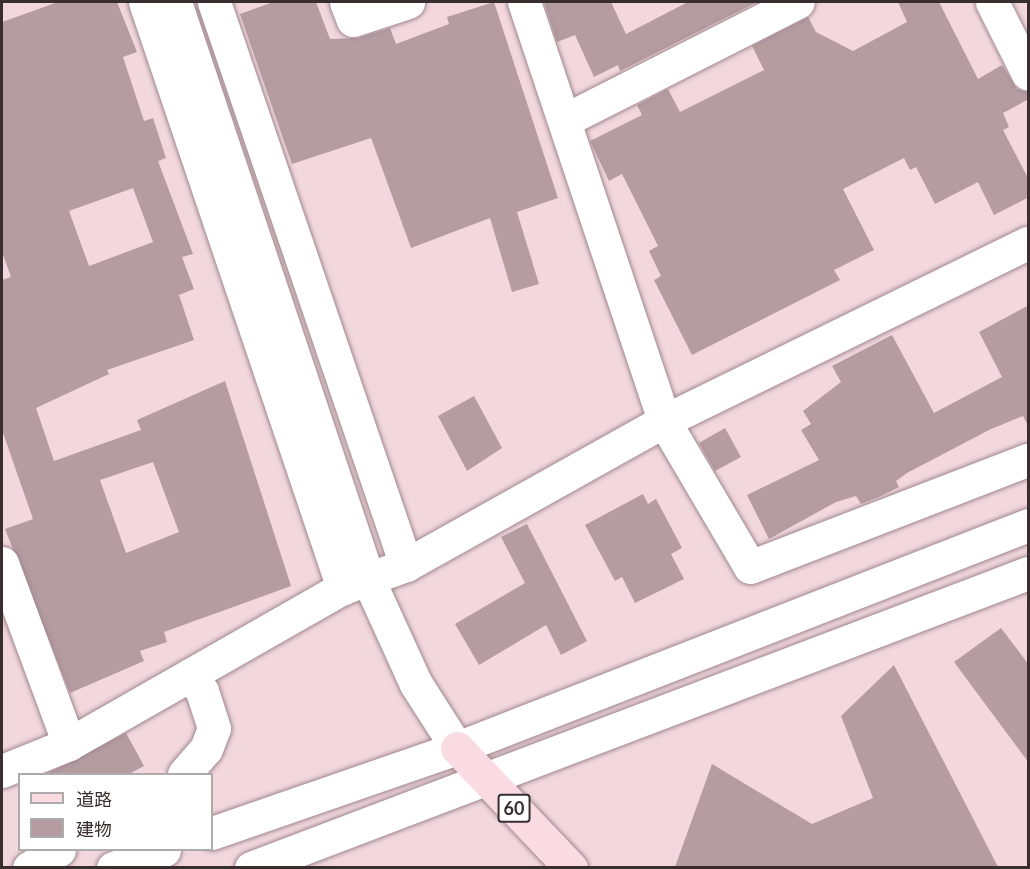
<!DOCTYPE html>
<meta charset="utf-8">
<style>
body{margin:0}
#map{position:relative;width:1030px;height:869px;overflow:hidden;background:#f2d8de;font-family:Lato,"Noto Sans JP",sans-serif}
div>[style]{position:absolute}
[style*='--x']{left:calc(var(--x)*1px);top:calc(var(--y)*1px);width:calc(var(--w)*1px);rotate:calc(var(--a)*1deg)}
.building>*{inset:0;background:#b49ca1}
.roads{filter:drop-shadow(0 0 2px #9f888d) drop-shadow(0 0 2px #9f888d)}
.minor>*{height:33px;margin:-16.5px;padding:0 16.5px;transform-origin:16.5px;border-radius:16.5px;background:#fff}
.major>*{height:33px;margin:-16.5px;padding:0 16.5px;transform-origin:16.5px;border-radius:16.5px;background:#fbdbe2}
span{translate:-50% -50%;white-space:nowrap;text-align:center;line-height:1.15;-webkit-text-stroke:5px #fff;paint-order:stroke}
.shield-label span{padding:2px 4px;background:#fff;border:2px solid;border-radius:4px;-webkit-text-stroke-width:0}
.shield-label{font-size:18px;color:#382e30;font-weight:700}
.frame{position:absolute;inset:0;border:3px solid #382e30;pointer-events:none}
.legend{position:absolute;left:18px;top:773px;width:195px;height:78px;box-sizing:border-box;background:#fff;border:2px solid #afabac;margin:0;padding:8px 10px;list-style:none;font-size:18px;color:#382e30}
.legend li{display:flex;align-items:center;gap:12px;height:30px}
.legend b{width:30px;border:2px solid #afabac}
</style>
<div id="map">
<div class="building">
<div style="clip-path:polygon(evenodd,58px 2px,117px 2px,137px 52px,123px 57px,144px 121px,153px 118px,166px 158px,158px 161px,193px 254px,182px 257px,194px 289px,179px 295px,194px 340px,107px 370px,109px 374px,36px 408px,54px 461px,141px 430px,137px 420px,225px 381px,291px 586px,164px 632px,167px 642px,140px 651px,144px 661px,70px 693px,5px 529px,33px 519px,2px 430px,2px 280px,11px 277px,2px 252px,2px 22px,58px 2px,133px 188px,153px 242px,89px 266px,69px 211px,133px 188px,58px 2px,153px 462px,179px 532px,126px 553px,100px 480px,153px 462px)"></div>
<div style="clip-path:polygon(273px 2px,316px 2px,330px 39px,358px 38px,390px 28px,396px 44px,449px 24px,447px 17px,494px 2px,558px 198px,517px 212px,539px 284px,512px 292px,490px 218px,411px 248px,371px 138px,292px 164px,240px 14px)"></div>
<div style="clip-path:polygon(544px 2px,611px 2px,626px 34px,688px 2px,757px 2px,620px 71px,618px 65px,594px 77px,575px 35px,557px 42px)"></div>
<div style="clip-path:polygon(898px 2px,939px 2px,978px 79px,1002px 65px,1017px 89px,1029px 92px,1029px 99px,1003px 113px,1009px 127px,1003px 130px,1029px 180px,1029px 197px,994px 215px,978px 182px,935px 204px,916px 167px,910px 170px,904px 158px,843px 189px,874px 250px,834px 270px,840px 280px,692px 355px,654px 280px,661px 276px,649px 251px,658px 246px,622px 174px,609px 181px,590px 141px,642px 115px,637px 105px,668px 89px,680px 112px,764px 70px,752px 46px,808px 17px,816px 32px,853px 51px,907px 22px)"></div>
<div style="clip-path:polygon(1029px 305px,1029px 428px,1023px 416px,991px 429px,907px 473px,896px 481px,899px 487px,881px 496px,861px 504px,856px 496px,836px 502px,769px 539px,747px 495px,819px 460px,801px 430px,811px 424px,803px 411px,841px 382px,832px 366px,892px 335px,934px 413px,1002px 377px,979px 332px)"></div>
<div style="clip-path:polygon(474px 396px,502px 448px,467px 471px,438px 416px)"></div>
<div style="clip-path:polygon(725px 428px,741px 457px,715px 471px,699px 443px)"></div>
<div style="clip-path:polygon(643px 494px,648px 504px,656px 499px,682px 548px,671px 554px,684px 579px,635px 603px,622px 577px,615px 581px,585px 525px)"></div>
<div style="clip-path:polygon(527px 524px,587px 641px,561px 655px,546px 625px,479px 665px,455px 624px,525px 583px,501px 537px)"></div>
<div style="clip-path:polygon(1001px 628px,1029px 665px,1029px 763px,954px 662px)"></div>
<div style="clip-path:polygon(894px 665px,998px 867px,675px 867px,712px 764px,812px 824px,873px 798px,841px 716px)"></div>
<div style="clip-path:polygon(126px 733px,144px 766px,129px 774px,46px 774px)"></div>
</div>
<div class="roads">
<div class="minor">
<div style="--x:145;--y:2;--w:619;--a:71.33"></div>
<div style="--x:175;--y:2;--w:611;--a:71.48"></div>
<div style="--x:369;--y:581;--w:113;--a:65.5"></div>
<div style="--x:416;--y:684;--w:76;--a:57.4"></div>
<div style="--x:214;--y:2;--w:595;--a:71.17"></div>
<div style="--x:346;--y:2;--w:19;--a:69"></div>
<div style="--x:353;--y:20;--w:58;--a:-18.1"></div>
<div style="--x:524;--y:2;--w:442;--a:71.5"></div>
<div style="--x:664;--y:421;--w:169;--a:59.5"></div>
<div style="--x:750;--y:567;--w:298;--a:-21.1"></div>
<div style="--x:992;--y:2;--w:80;--a:63.4"></div>
<div style="--x:565;--y:120;--w:261;--a:-26.9"></div>
<div style="--x:2;--y:563;--w:193;--a:69.7"></div>
<div style="--x:2;--y:771;--w:72;--a:-21.9"></div>
<div style="--x:69;--y:744;--w:315;--a:-29.7"></div>
<div style="--x:343;--y:588;--w:67;--a:-20.1"></div>
<div style="--x:406;--y:565;--w:295;--a:-29.2"></div>
<div style="--x:664;--y:421;--w:405;--a:-26.1"></div>
<div style="--x:184;--y:774;--w:33;--a:-49"></div>
<div style="--x:206;--y:749;--w:22;--a:-69"></div>
<div style="--x:214;--y:728;--w:39;--a:-108"></div>
<div style="--x:202;--y:691;--w:20;--a:-127"></div>
<div style="--x:212;--y:833;--w:259;--a:-19.1"></div>
<div style="--x:457;--y:748;--w:613;--a:-21.33"></div>
<div style="--x:29;--y:868;--w:35;--a:-31"></div>
<div style="--x:113;--y:868;--w:54;--a:-19.4"></div>
<div style="--x:251;--y:868;--w:831;--a:-20.79"></div>
</div>
<div class="major">
<div style="--x:457;--y:748;--w:166;--a:46.5"></div>
</div>
</div>
<div class="shield-label">
<span style="left:514px;top:808px">60</span>
</div>
<div class="frame"></div>
<ul class="legend">
<li><b style="height:8px;background:#fbdbe2"></b>道路</li>
<li><b style="height:16px;background:#b49ca1"></b>建物</li>
</ul>
</div>
